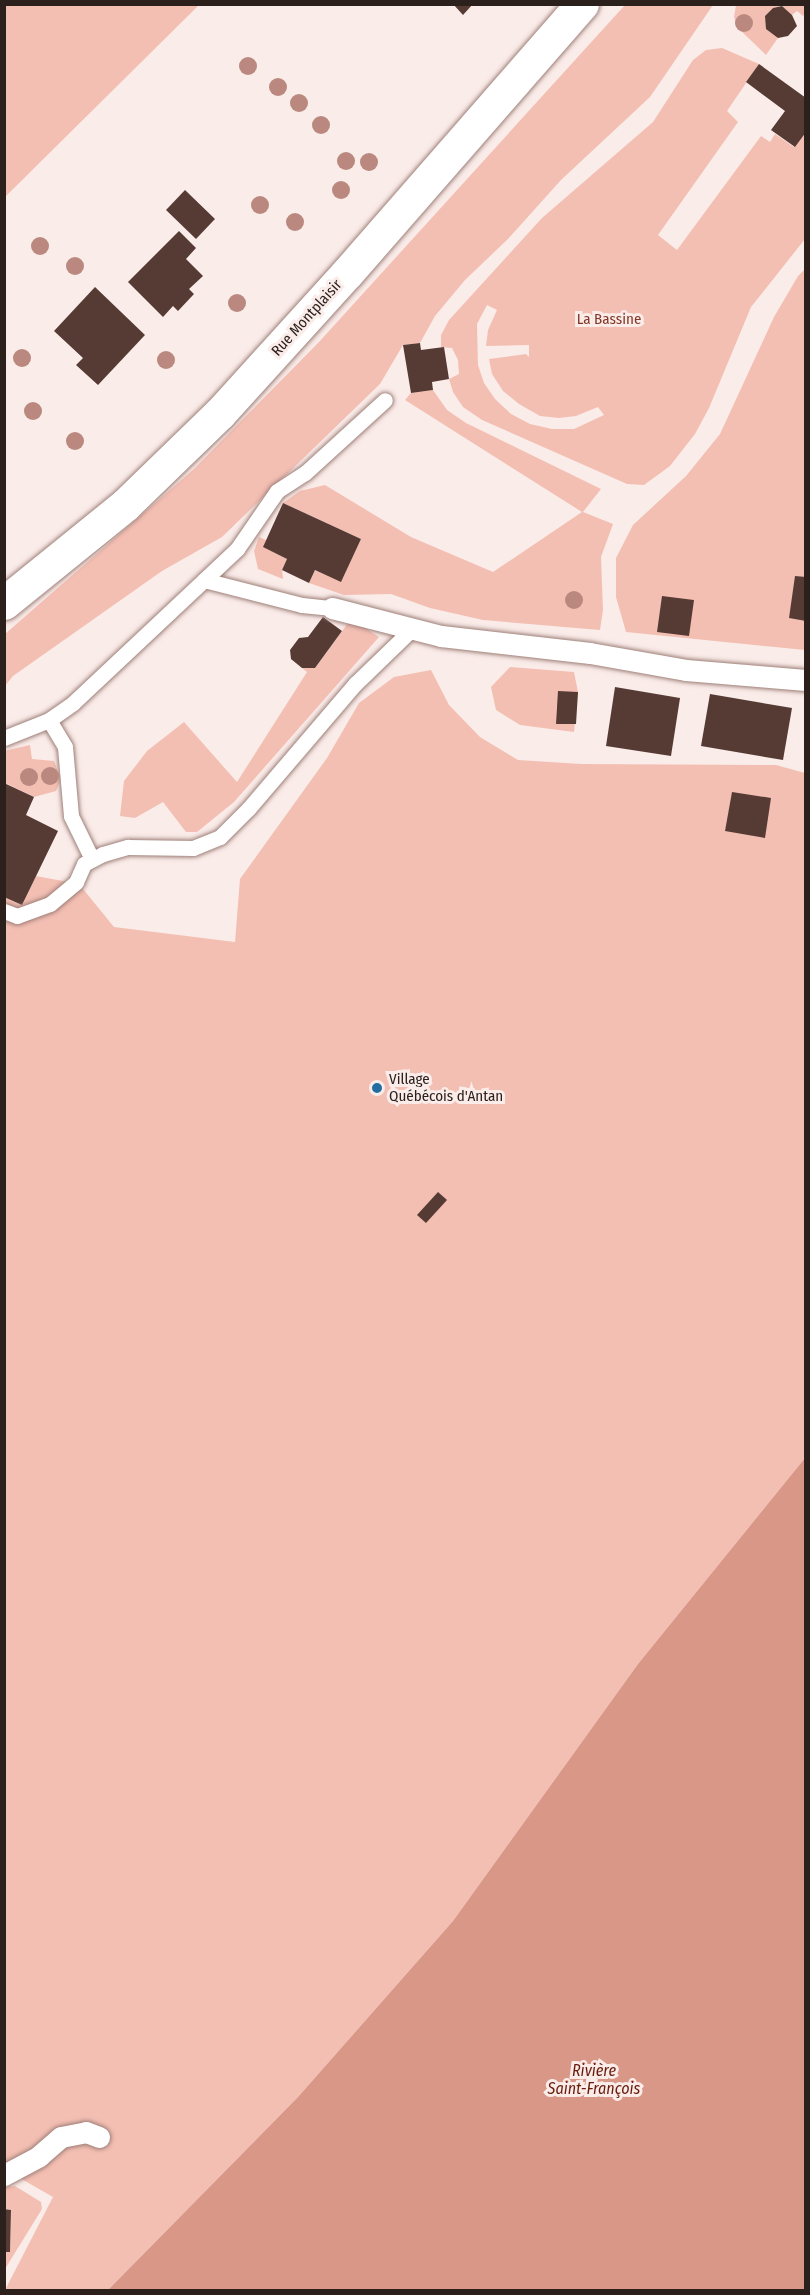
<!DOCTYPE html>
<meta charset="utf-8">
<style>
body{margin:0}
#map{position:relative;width:810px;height:2295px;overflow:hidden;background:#faece9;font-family:"Fira Sans Condensed",sans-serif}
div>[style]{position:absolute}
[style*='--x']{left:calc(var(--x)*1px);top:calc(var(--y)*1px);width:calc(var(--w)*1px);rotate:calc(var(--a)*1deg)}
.green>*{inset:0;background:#f4bfb3}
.water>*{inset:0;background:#d99788}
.building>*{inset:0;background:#563b35}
.roads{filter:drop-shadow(0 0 2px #9e7f78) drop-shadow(0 0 2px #9e7f78)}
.service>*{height:15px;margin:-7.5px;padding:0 7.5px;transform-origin:7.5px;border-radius:7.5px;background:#fff}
.pedestrian>*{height:21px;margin:-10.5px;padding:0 10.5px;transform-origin:10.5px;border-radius:10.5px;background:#fff}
.tertiary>*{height:33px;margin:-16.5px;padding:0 16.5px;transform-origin:16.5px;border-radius:16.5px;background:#fff}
.trees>*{width:18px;height:18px;margin:-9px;border-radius:50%;background:#ba887e}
.dots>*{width:16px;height:16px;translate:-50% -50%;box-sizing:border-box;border:3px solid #faece9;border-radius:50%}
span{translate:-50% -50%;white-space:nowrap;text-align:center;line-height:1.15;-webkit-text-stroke:6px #faece9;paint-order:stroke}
.street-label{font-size:15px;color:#2c201d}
.park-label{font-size:15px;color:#853626}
.poi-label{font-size:15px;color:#2c201d}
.left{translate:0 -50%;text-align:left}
.water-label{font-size:16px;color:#6a1c0c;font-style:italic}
.frame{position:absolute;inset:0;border:6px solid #2c201d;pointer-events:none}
</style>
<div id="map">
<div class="green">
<div style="clip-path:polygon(5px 4px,199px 4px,199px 5px,5px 197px)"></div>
<div style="clip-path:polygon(625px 5px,713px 5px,650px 97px,561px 180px,508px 239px,465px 280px,435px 316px,420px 343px,403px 345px,380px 384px,222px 537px,162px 571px,13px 676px,5px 686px,5px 634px,194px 469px,319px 342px)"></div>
<div style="clip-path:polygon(736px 5px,805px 5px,805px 13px,803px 16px,797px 11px,792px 15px,782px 6px,773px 8px,765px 16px,778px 38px,766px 55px,739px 29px,734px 17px)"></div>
<div style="clip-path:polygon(evenodd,722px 48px,759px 64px,727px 111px,738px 122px,658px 235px,677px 250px,761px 136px,770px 142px,775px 134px,794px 147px,805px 132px,805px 239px,751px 307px,709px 408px,695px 434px,670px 466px,644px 485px,627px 484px,482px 420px,463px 407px,453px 392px,449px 379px,459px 374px,458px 360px,452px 348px,441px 347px,441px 335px,449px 320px,542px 218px,653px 122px,693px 60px,706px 50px,722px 48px,487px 305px,497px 310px,488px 330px,486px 346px,529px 345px,529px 357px,526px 354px,489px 359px,492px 374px,503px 391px,519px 404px,540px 416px,559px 418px,576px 416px,598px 407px,604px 415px,574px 429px,552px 429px,530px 424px,511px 414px,495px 399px,484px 383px,478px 365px,477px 324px,487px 305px)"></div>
<div style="clip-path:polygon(805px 269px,805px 650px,626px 632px,616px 597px,616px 558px,633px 525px,686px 476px,720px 434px,774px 317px,798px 276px)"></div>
<div style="clip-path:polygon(433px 390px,447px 410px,466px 423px,601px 489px,583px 512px,613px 524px,601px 557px,603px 610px,600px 630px,483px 620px,430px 608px,391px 594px,344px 595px,309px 583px,315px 570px,341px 581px,361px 539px,283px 503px,300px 491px,325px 485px,411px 537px,493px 572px,582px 512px,405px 400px,411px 393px)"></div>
<div style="clip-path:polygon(259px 537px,266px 540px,264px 547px,287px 559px,282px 570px,283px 579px,258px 569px,254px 551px)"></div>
<div style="clip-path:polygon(351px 619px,379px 637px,234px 802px,197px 832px,186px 832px,163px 802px,135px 818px,120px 816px,124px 781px,147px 751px,184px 722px,237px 782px,307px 672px,302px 668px,315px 668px)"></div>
<div style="clip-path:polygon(510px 667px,574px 672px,578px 692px,574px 732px,520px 725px,496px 710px,491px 687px)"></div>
<div style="clip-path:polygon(431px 670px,449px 705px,480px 737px,518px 760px,581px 764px,776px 765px,805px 773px,805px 1458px,638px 1664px,453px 1921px,298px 2097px,108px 2290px,5px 2290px,53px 2197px,4px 2169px,4px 897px,22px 905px,36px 876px,79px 884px,114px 927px,235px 942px,240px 879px,327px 758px,359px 703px,394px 677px)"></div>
<div style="clip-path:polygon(30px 745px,32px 759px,54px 761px,61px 779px,56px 791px,34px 797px,5px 783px,4px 751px)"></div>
<div style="clip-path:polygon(15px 2186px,41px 2202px,42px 2209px,5px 2269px,5px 2252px,10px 2252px,11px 2210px,5px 2209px,5px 2187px)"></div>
</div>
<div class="water">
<div style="clip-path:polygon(805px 1458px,805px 2290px,108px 2290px,298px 2097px,453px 1921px,638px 1664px)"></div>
</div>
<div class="building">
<div style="clip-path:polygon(453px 4px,473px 4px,463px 15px)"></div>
<div style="clip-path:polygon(782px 6px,792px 15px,797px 26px,788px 36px,778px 38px,766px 29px,765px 16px,773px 8px)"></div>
<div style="clip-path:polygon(759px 64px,806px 98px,806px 132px,795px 147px,771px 130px,785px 111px,746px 82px)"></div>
<div style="clip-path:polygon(185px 190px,215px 219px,196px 239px,166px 210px)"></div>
<div style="clip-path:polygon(179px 231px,196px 248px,186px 259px,203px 276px,189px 289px,194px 294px,178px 311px,173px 306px,163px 317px,128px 282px)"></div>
<div style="clip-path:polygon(95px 287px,145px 335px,98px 385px,76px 365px,83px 358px,54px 331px)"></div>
<div style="clip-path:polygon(420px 343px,421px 350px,444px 347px,449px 379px,432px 382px,433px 390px,411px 393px,403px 345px)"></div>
<div style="clip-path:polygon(283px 503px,361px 539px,341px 582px,315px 570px,309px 583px,282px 570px,287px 559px,263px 547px)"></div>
<div style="clip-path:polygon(795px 576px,806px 577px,806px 621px,789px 618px)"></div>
<div style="clip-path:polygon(662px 596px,694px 600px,689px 636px,657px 632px)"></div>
<div style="clip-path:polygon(323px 617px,342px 631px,315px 668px,302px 668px,291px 659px,290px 650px,299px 638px,308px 637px)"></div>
<div style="clip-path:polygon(615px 687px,680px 698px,671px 756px,606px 746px)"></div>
<div style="clip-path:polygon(558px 691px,578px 692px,576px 724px,556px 724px)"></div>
<div style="clip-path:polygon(710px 694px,792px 708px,783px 760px,701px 746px)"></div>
<div style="clip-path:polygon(4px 783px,34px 797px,26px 815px,58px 831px,22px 905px,4px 897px)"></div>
<div style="clip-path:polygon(732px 792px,771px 798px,765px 838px,725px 831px)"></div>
<div style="clip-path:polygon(438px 1192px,447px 1200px,426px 1223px,417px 1215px)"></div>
<div style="clip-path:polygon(4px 2209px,11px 2210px,10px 2252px,4px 2252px)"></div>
</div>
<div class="roads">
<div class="service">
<div style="--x:204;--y:580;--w:101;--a:14.3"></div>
<div style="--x:302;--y:605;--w:30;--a:6"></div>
<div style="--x:49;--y:720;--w:31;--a:59"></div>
<div style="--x:65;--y:747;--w:69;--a:85"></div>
<div style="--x:71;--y:816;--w:48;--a:64"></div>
<div style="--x:4;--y:738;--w:48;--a:-21.8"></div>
<div style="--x:49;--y:720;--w:29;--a:-35"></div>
<div style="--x:73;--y:703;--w:225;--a:-43.2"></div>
<div style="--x:237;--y:549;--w:70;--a:-55.4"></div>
<div style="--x:277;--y:491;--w:33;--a:-33"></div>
<div style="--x:305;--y:473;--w:108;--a:-42.4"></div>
<div style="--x:4;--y:911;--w:14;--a:21"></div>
<div style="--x:17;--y:916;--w:35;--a:-20"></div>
<div style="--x:50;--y:904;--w:34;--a:-40"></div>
<div style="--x:76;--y:882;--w:20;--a:-66"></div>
<div style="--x:84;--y:864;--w:21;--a:-28"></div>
<div style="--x:103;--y:854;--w:26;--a:-16"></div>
<div style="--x:128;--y:847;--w:65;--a:0.9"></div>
<div style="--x:193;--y:848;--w:29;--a:-22"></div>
<div style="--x:220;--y:837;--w:41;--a:-45"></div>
<div style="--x:249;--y:808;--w:163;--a:-49.5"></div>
<div style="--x:355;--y:684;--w:79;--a:-44"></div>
</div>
<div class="pedestrian">
<div style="--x:332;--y:608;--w:113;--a:14.4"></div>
<div style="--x:441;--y:636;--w:150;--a:6.5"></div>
<div style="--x:590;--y:653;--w:97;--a:10"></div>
<div style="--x:686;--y:670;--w:120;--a:4.8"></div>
<div style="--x:4;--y:2175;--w:40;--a:-28"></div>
<div style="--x:39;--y:2156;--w:29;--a:-41"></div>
<div style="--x:61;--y:2137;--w:25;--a:-11"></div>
<div style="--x:86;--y:2132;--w:14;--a:21"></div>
</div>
<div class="tertiary">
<div style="--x:4;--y:603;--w:156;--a:-39"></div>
<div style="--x:125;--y:505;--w:132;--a:-44.1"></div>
<div style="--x:220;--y:413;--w:190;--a:-47.8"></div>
<div style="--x:348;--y:272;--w:356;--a:-48.9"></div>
</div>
</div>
<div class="trees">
<div style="left:744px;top:23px"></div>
<div style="left:248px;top:66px"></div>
<div style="left:278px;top:87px"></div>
<div style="left:299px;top:103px"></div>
<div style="left:321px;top:125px"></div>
<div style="left:346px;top:161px"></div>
<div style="left:369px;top:162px"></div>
<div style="left:341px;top:190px"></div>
<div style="left:260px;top:205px"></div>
<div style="left:295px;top:222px"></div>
<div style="left:40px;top:246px"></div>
<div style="left:75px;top:266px"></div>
<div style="left:237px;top:303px"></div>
<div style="left:22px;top:358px"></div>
<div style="left:166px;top:360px"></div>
<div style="left:33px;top:411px"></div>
<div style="left:75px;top:441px"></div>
<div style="left:574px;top:600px"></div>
<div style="left:50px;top:776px"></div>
<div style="left:29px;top:777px"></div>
</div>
<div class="dots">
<div style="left:377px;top:1088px;background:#236ea1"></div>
</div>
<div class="street-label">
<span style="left:307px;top:318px;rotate:-48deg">Rue Montplaisir</span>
</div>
<div class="park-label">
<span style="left:609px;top:320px">La Bassine</span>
</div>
<div class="poi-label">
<span class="left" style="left:389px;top:1088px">Village<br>Québécois d'Antan</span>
</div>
<div class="water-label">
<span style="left:594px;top:2080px">Rivière<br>Saint-François</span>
</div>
<div class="frame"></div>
</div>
